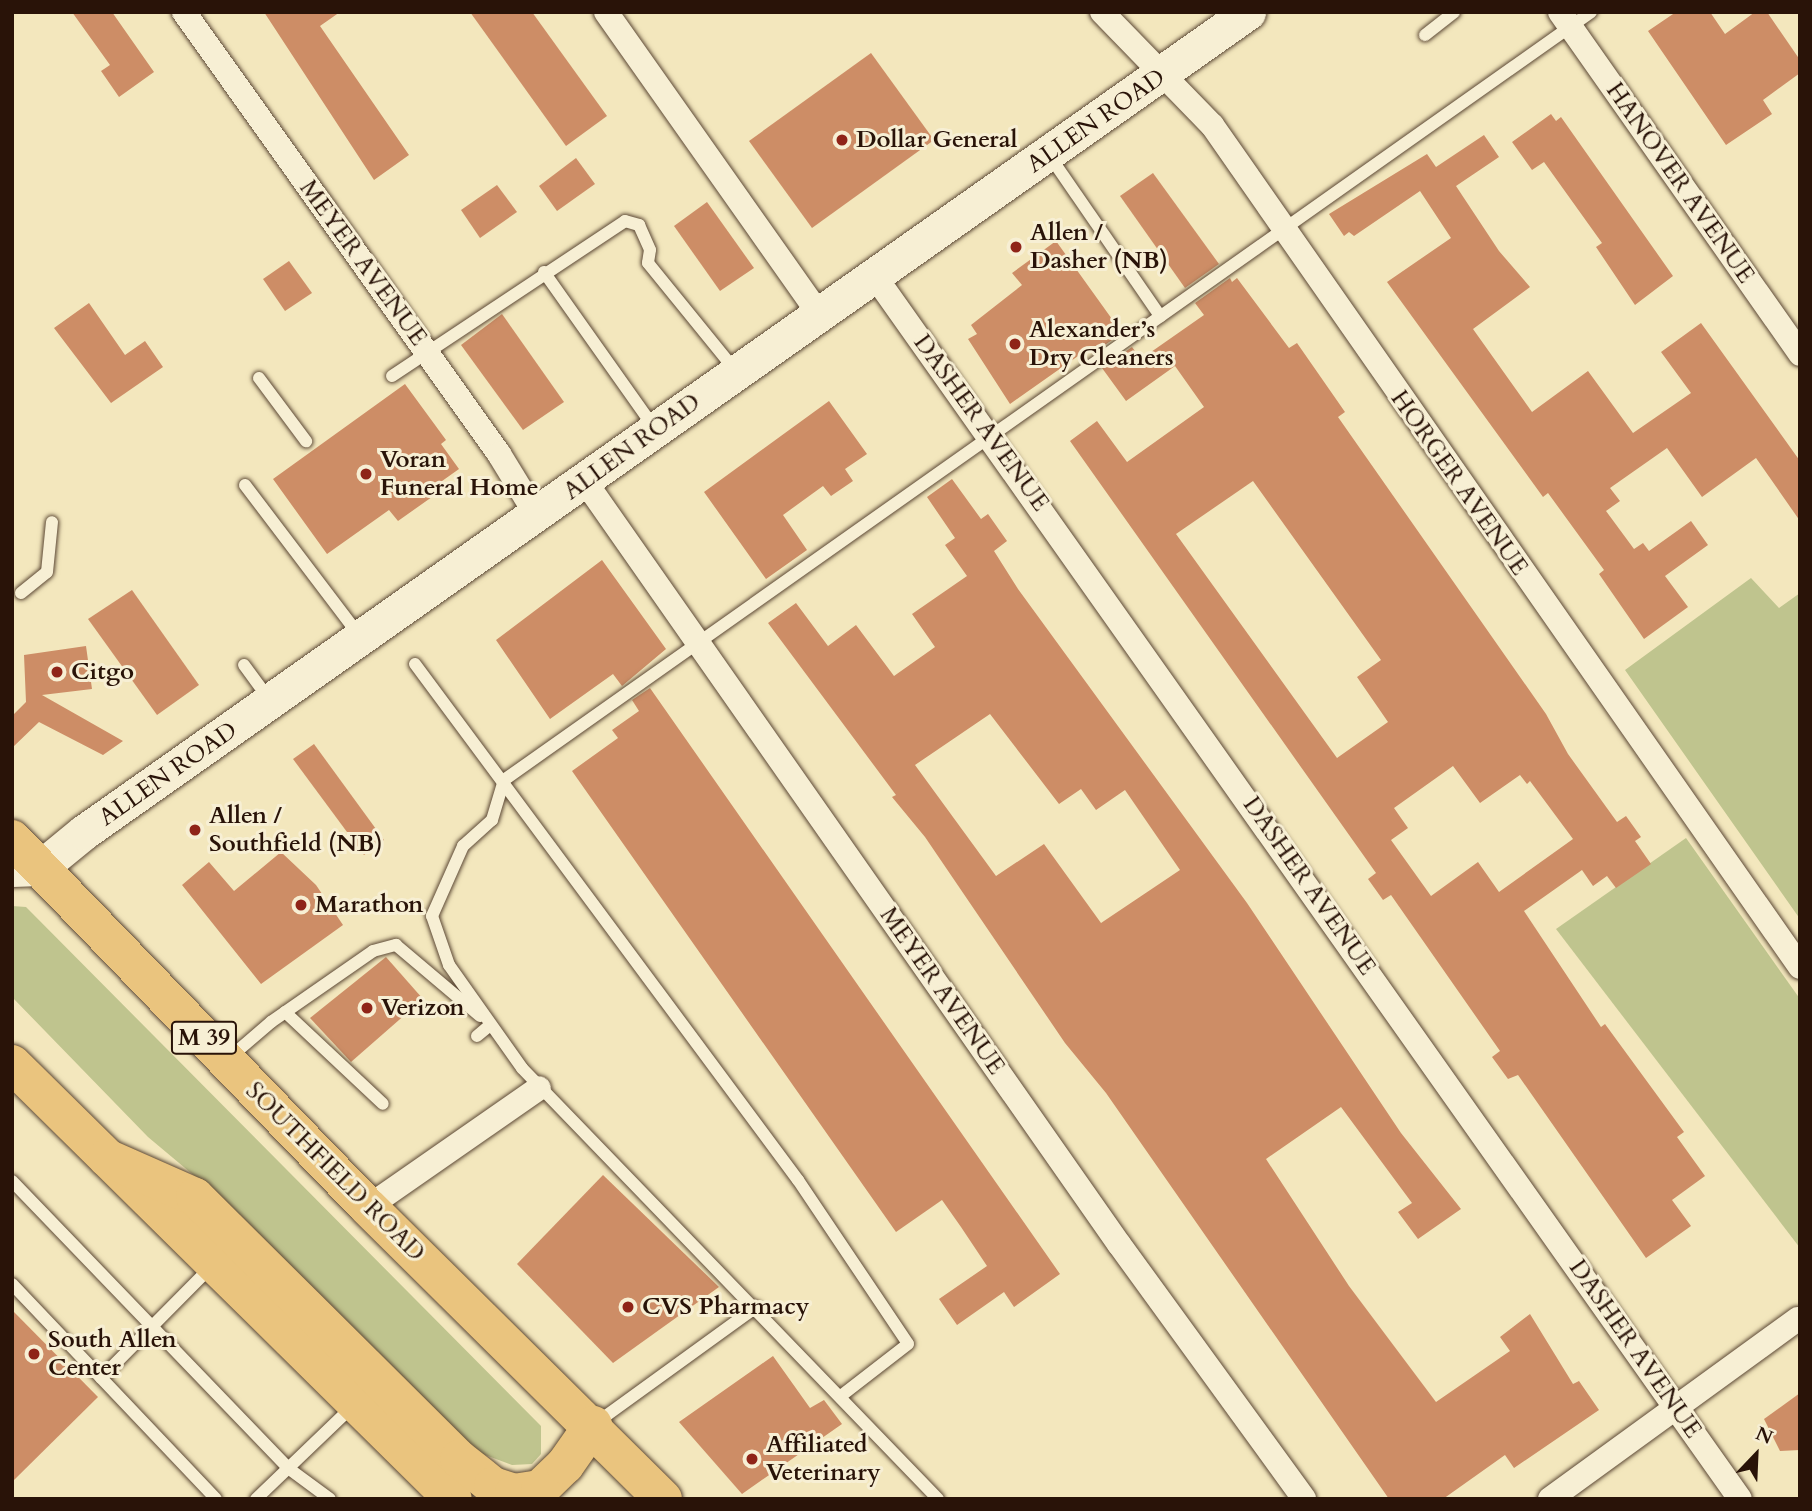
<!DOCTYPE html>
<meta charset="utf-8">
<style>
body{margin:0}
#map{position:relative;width:1812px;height:1511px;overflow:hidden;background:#f3e7bd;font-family:Cardo,serif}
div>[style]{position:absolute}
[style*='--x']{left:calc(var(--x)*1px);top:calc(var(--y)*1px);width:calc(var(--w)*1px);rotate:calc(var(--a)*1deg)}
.green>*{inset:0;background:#bfc48e}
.building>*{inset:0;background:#cd8d66}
.roads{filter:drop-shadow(0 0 2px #5c4835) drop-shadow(0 0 2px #5c4835)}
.lane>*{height:12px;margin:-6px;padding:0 6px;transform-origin:6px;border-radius:6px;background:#f7efd4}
.street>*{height:24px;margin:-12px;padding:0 12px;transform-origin:12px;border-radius:12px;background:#f7efd4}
.secondary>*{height:35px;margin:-17.5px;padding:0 17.5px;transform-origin:17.5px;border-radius:17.5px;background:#f7efd4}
.highway>*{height:38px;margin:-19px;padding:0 19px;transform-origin:19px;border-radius:19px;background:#eac47e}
.dots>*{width:19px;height:19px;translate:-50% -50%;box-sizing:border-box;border:4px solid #f7efd4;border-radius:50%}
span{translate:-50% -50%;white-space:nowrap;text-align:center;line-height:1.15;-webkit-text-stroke:6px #f7efd4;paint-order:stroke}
.shield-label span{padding:2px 5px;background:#f7efd4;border:2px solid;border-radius:5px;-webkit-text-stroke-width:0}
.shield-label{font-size:23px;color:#291308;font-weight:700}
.street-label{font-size:24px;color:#291308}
.poi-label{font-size:24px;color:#291308;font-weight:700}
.left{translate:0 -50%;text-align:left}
.frame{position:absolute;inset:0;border:14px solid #291308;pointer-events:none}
.north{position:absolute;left:1721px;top:1420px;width:70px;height:70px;-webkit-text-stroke:5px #f7efd4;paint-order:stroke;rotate:23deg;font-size:19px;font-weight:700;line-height:28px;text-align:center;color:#291308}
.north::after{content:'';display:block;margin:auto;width:24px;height:32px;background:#291308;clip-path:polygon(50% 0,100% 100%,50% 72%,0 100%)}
</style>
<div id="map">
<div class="green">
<div style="clip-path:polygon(1751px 578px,1779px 608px,1800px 593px,1800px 919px,1625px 670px)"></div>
<div style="clip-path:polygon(1686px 838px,1800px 999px,1800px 1248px,1556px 929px)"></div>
<div style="clip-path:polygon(12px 906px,26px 907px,541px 1426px,541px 1454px,532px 1464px,512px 1465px,472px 1450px,228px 1204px,148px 1137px,12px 997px)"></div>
</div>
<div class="building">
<div style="clip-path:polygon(72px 12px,112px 12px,154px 72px,119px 97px,101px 71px,110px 65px)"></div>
<div style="clip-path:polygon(264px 12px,340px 12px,320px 26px,409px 155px,374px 180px)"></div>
<div style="clip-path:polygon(470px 12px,532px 12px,607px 116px,566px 146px)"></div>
<div style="clip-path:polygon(1676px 12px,1710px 12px,1725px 34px,1755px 12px,1767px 12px,1800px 60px,1800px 73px,1763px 100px,1772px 114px,1726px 145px,1648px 31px)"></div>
<div style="clip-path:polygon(871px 53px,934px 140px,812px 228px,749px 141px)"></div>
<div style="clip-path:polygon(1551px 114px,1556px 121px,1561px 117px,1673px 276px,1635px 305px,1596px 247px,1602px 243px,1544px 162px,1532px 170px,1512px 142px)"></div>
<div style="clip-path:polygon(1484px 135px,1499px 157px,1456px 186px,1499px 251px,1530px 287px,1473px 329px,1532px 412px,1588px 371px,1633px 433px,1691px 393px,1661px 352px,1701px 323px,1800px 461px,1800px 521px,1756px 458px,1702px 497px,1667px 448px,1610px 488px,1620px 501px,1606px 511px,1634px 549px,1643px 543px,1649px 551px,1691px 521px,1708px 545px,1665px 576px,1688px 607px,1644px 639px,1599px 574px,1604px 570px,1548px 493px,1543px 497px,1387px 282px,1451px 238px,1420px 191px,1354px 236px,1349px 232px,1344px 236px,1329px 214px,1427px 154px,1436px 167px)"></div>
<div style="clip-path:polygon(576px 158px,595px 184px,557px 211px,539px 186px)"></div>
<div style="clip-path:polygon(1153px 173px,1219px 264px,1185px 288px,1120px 196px)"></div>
<div style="clip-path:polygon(497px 185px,517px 212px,480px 238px,461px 210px)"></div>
<div style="clip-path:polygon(707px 202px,754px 268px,720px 291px,674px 226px)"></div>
<div style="clip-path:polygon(1056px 241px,1122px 333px,1092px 354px,1088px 349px,1010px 404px,968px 339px,977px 334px,971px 325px,1022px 285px,1012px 273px)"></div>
<div style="clip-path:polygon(289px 261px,312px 293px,285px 311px,263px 279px)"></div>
<div style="clip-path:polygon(evenodd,1230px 278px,1232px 282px,1237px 278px,1289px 348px,1297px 343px,1345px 412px,1338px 417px,1546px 714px,1568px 754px,1617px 822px,1626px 816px,1641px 837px,1635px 841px,1651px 864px,1616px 888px,1607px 876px,1593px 886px,1582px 870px,1524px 911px,1601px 1027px,1605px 1024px,1684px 1132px,1677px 1137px,1705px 1176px,1672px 1200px,1691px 1226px,1646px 1258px,1518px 1075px,1508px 1079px,1492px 1057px,1500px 1051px,1391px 895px,1383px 900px,1368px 879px,1376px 873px,1070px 441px,1097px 421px,1127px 462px,1204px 407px,1175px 366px,1126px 401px,1102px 368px,1132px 347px,1141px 359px,1204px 315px,1195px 303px,1230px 278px,1253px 481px,1381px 660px,1357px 677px,1388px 722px,1337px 758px,1176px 534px,1253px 481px,1230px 278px,1453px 766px,1480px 803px,1520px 775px,1527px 784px,1530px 781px,1573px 839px,1499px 892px,1478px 862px,1431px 896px,1391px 840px,1408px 828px,1394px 808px,1453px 766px)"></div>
<div style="clip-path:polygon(89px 303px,125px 355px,145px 341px,163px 367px,111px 403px,54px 328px)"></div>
<div style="clip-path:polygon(502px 314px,564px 402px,523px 430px,461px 345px)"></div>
<div style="clip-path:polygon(405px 384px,446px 440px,441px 444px,459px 469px,435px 486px,439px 492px,398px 521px,389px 510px,327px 554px,273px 479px)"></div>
<div style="clip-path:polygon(829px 401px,867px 454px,845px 469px,853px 481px,831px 496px,823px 486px,783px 515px,807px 550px,766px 579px,704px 492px)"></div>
<div style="clip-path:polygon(evenodd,952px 479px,981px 519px,988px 514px,1007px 541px,994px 551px,1018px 589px,1247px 903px,1401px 1133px,1461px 1209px,1418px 1239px,1398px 1212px,1412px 1203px,1341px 1107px,1266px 1159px,1349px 1286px,1436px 1402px,1510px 1351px,1500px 1337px,1530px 1314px,1573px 1384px,1579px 1381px,1599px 1410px,1514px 1468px,1505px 1455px,1443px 1499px,1389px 1499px,1106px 1093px,1065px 1043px,925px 837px,892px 797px,896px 795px,768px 623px,796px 603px,828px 646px,856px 625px,894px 676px,935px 647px,912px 614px,967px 576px,945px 545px,955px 538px,927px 497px,952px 479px,990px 714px,1059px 804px,1081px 789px,1096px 810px,1125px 790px,1180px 870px,1101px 923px,1044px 844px,996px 876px,915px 765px,990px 714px)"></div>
<div style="clip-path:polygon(602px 560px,666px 649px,622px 686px,613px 674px,550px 719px,496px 640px)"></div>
<div style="clip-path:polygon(132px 590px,199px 685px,157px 715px,88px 619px)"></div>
<div style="clip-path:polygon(86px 646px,92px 689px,42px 695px,123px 741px,103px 755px,39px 722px,12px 748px,12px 716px,26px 702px,24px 655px)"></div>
<div style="clip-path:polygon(650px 688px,1060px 1274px,1014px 1307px,1004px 1292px,957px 1325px,939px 1299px,987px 1266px,961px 1227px,942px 1200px,896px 1232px,572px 771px,618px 738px,612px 730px,639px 711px,632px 700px)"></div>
<div style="clip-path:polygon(314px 744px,384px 840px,364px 855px,293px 759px)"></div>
<div style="clip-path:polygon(281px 852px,316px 885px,343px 925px,261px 984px,182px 885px,209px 862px,234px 891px)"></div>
<div style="clip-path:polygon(386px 957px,423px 999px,351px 1062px,310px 1018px)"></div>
<div style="clip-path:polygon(603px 1175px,719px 1287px,613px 1363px,517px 1264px)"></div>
<div style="clip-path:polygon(12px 1310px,98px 1397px,12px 1482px)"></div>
<div style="clip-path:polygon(773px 1356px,810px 1408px,824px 1400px,842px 1424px,742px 1494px,679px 1422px)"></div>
<div style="clip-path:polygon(1800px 1393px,1800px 1450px,1780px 1451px,1764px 1419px)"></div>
</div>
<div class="roads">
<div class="lane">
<div style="--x:1425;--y:35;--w:37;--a:-38"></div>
<div style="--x:1049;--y:155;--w:196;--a:55.4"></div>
<div style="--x:544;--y:272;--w:192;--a:54.7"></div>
<div style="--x:392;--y:376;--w:280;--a:-33.6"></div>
<div style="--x:625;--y:221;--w:15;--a:16"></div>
<div style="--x:639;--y:225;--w:27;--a:66"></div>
<div style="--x:650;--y:250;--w:13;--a:99"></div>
<div style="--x:648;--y:263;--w:136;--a:50.9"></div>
<div style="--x:259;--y:378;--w:79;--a:53.3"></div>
<div style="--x:245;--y:485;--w:188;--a:52.8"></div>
<div style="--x:21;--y:593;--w:33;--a:-39"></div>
<div style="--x:47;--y:572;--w:50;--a:-84.3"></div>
<div style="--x:415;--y:664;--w:643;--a:53.42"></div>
<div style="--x:798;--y:1180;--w:197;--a:56.1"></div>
<div style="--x:908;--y:1344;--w:85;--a:142.2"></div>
<div style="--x:244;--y:665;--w:42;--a:53.7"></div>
<div style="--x:285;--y:1012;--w:134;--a:43.2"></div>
<div style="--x:477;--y:1036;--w:17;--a:-40"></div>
<div style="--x:228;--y:1059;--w:57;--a:-40.7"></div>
<div style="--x:271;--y:1022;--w:124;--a:-34.8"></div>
<div style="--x:373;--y:951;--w:24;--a:-15"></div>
<div style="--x:396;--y:945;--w:110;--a:40.2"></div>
<div style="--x:12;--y:1181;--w:398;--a:46.1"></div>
<div style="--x:288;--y:1468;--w:52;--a:36.4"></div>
<div style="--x:12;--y:1284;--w:296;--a:46.5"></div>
<div style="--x:101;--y:1378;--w:158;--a:-45.3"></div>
<div style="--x:596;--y:1423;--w:198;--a:-35.9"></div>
<div style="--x:256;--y:1499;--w:133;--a:-43.8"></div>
<div style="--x:938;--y:1499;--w:599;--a:-133.99"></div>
<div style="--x:522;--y:1068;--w:126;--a:-125.3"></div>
<div style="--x:449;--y:965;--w:52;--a:-109.1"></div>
<div style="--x:432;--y:916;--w:77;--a:-66.1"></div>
<div style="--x:463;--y:846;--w:39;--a:-42"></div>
<div style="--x:492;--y:820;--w:42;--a:-73.3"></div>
<div style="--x:504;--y:780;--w:1331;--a:-35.24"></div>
</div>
<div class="street">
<div style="--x:184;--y:12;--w:543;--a:54.52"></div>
<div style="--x:499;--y:454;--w:73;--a:58.5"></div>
<div style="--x:606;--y:12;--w:370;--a:54.8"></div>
<div style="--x:1102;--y:12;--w:158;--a:45.8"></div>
<div style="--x:1212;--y:125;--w:1027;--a:55.07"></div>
<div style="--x:1560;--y:12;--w:418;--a:54.9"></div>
<div style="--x:874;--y:275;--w:1499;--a:54.72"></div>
<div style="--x:584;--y:480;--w:933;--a:55"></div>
<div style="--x:1119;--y:1244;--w:315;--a:54"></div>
<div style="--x:368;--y:1207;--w:208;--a:-34.8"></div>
<div style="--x:1550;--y:1499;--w:306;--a:-36"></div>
</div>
<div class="secondary">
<div style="--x:12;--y:869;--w:28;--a:-2"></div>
<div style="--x:40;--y:868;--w:57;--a:-39.3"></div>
<div style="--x:84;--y:832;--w:1424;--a:-35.16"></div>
</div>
<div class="highway">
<div style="--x:12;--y:839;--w:512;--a:45.95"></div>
<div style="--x:368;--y:1207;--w:415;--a:44.7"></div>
<div style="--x:12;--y:1064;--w:619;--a:44.61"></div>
<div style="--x:107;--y:1158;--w:96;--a:23.9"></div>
<div style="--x:195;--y:1197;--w:372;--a:44.8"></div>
<div style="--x:459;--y:1459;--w:43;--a:38.5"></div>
<div style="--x:493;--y:1486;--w:22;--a:18"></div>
<div style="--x:514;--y:1493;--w:26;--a:-9"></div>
<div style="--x:540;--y:1489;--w:35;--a:-44"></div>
<div style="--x:565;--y:1465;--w:49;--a:-55"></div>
</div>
</div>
<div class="dots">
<div style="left:842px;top:140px;background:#8f2418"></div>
<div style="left:1016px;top:247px;background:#8f2418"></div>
<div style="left:1015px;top:344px;background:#8f2418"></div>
<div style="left:366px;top:474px;background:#8f2418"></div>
<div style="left:57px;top:672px;background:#8f2418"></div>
<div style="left:195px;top:830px;background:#8f2418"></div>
<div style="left:301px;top:905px;background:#8f2418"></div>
<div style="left:367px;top:1008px;background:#8f2418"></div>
<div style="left:628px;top:1307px;background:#8f2418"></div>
<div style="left:34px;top:1354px;background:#8f2418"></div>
<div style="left:752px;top:1459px;background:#8f2418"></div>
</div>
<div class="shield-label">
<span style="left:204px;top:1038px">M 39</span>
</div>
<div class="street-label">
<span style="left:1096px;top:121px;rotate:-35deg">ALLEN ROAD</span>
<span style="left:1680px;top:183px;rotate:55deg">HANOVER AVENUE</span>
<span style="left:363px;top:263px;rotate:54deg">MEYER AVENUE</span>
<span style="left:981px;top:423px;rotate:54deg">DASHER AVENUE</span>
<span style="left:632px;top:447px;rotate:-36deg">ALLEN ROAD</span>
<span style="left:1459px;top:483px;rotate:55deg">HORGER AVENUE</span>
<span style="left:168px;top:774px;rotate:-35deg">ALLEN ROAD</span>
<span style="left:1309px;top:886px;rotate:55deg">DASHER AVENUE</span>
<span style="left:942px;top:991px;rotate:55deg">MEYER AVENUE</span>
<span style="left:335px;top:1172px;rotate:45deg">SOUTHFIELD ROAD</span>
<span style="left:1635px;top:1349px;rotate:55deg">DASHER AVENUE</span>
</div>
<div class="poi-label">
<span class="left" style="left:856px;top:140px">Dollar General</span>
<span class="left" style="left:1030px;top:247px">Allen /<br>Dasher (NB)</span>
<span class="left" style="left:1029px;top:344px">Alexander’s<br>Dry Cleaners</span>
<span class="left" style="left:380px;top:474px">Voran<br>Funeral Home</span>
<span class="left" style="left:71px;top:672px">Citgo</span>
<span class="left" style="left:209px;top:830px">Allen /<br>Southfield (NB)</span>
<span class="left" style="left:315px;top:905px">Marathon</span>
<span class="left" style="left:381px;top:1008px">Verizon</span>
<span class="left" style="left:642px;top:1307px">CVS Pharmacy</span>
<span class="left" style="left:48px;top:1354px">South Allen<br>Center</span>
<span class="left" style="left:766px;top:1459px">Affiliated<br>Veterinary</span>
</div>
<div class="frame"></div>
<div class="north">N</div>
</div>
